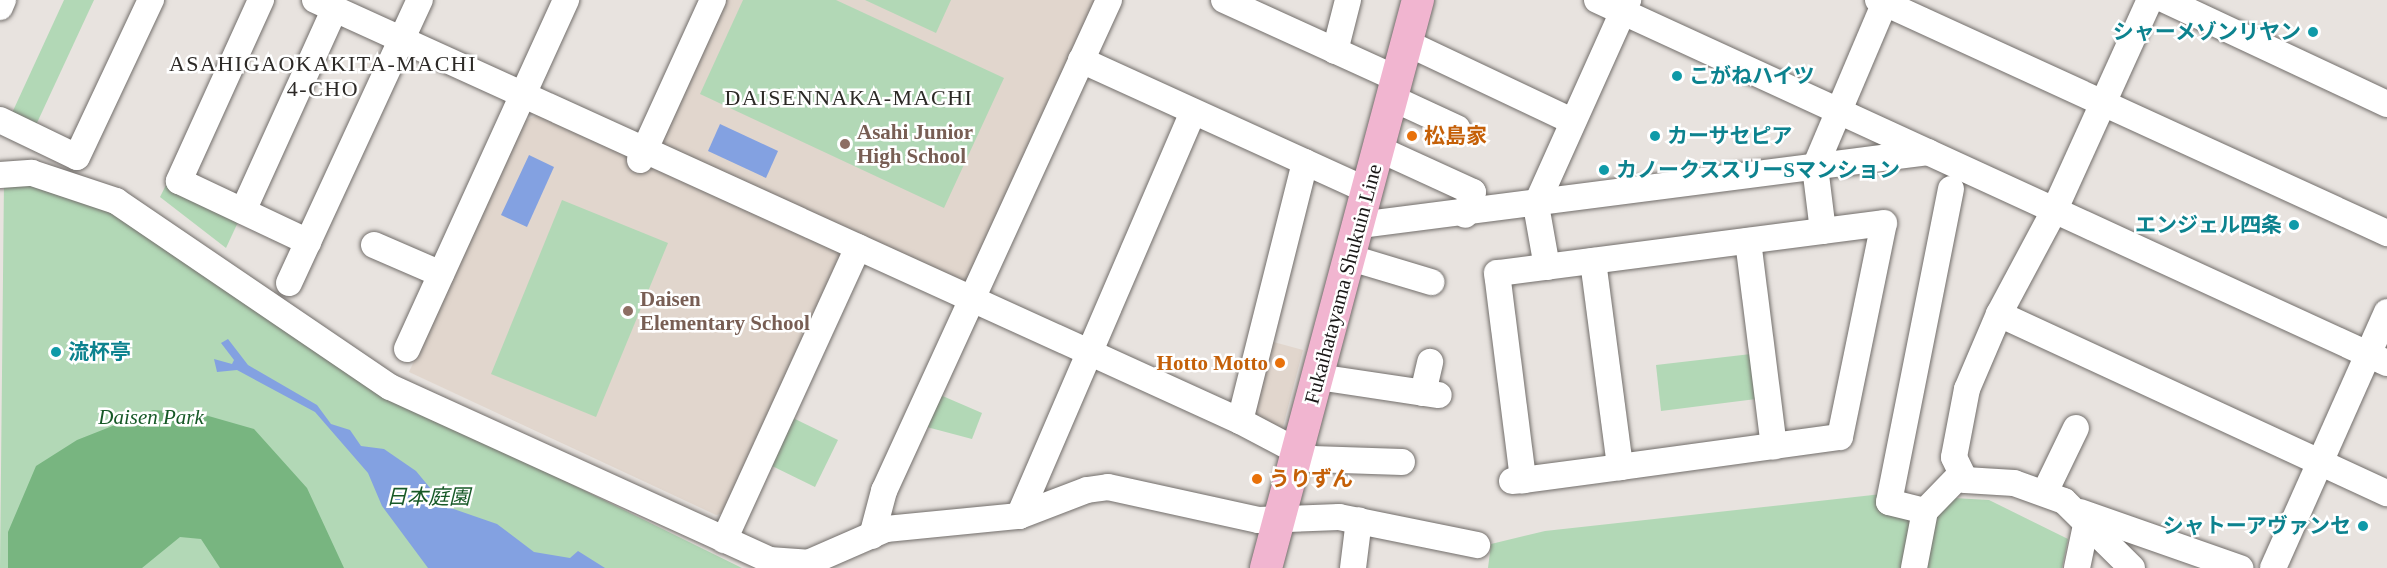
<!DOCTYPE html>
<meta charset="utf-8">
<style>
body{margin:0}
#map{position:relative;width:2387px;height:568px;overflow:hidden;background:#e8e3df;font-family:"Times New Roman","Noto Sans JP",serif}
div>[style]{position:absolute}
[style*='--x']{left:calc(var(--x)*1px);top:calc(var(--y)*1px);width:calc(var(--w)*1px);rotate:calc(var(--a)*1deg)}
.built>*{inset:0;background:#e1d6cd}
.green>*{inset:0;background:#b2d8b6}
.forest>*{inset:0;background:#78b580}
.water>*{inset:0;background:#83a1e1}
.roads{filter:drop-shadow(0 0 2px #726e6b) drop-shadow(0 0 2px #726e6b)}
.minor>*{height:26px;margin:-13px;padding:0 13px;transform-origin:13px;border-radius:13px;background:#fff}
.major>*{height:32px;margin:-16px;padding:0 16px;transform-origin:16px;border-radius:16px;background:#f1b5d0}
.dots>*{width:16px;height:16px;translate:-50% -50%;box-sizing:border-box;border:3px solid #fff;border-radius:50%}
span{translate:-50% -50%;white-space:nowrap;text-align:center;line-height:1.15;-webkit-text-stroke:5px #fff;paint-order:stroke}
.culture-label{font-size:21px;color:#0d838f;font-weight:700}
.right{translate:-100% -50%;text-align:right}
.left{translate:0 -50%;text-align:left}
.education-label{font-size:21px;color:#785e54;font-weight:700}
.food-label{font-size:21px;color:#c56008;font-weight:700}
.street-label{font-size:21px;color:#191716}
.park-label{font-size:21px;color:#175927;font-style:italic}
.neighbourhood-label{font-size:22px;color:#2c2926;letter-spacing:1.5px}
</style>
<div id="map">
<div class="built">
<div style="clip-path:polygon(720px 0,1100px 0,969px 286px,656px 147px)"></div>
<div style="clip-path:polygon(538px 115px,846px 250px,725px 513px,716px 515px,409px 372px,524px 121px)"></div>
<div style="clip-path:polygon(1266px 340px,1303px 350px,1281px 434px,1246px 417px)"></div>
</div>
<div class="green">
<div style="clip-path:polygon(64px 0,94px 0,36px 125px,12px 113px)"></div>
<div style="clip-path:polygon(743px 0,836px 0,1004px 78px,944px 208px,700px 94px)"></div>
<div style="clip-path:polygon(865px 0,951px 0,936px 33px)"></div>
<div style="clip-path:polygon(4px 180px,100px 200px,388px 394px,742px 568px,0 568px)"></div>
<div style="clip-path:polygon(166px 185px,239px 220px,226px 248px,160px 197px)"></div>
<div style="clip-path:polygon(562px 200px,668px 243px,596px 417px,491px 374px)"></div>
<div style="clip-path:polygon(1751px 354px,1756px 399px,1661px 411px,1656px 365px)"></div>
<div style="clip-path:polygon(938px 394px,982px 413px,972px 439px,923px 426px)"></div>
<div style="clip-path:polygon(791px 417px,838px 440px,815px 487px,768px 464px)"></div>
<div style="clip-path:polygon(1882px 494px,1989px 500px,2068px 539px,2062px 568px,1488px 568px,1491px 544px,1545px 531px)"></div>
</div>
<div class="forest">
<div style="clip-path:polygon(153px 410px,198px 413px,254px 429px,307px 488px,344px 568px,220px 568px,201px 539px,180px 537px,142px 568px,8px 568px,8px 532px,36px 466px,77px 440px)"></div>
</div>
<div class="water">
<div style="clip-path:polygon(720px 124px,778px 151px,766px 178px,708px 151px)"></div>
<div style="clip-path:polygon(529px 155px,554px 167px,527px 227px,501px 215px)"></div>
<div style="clip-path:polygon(228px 339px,248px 365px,317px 405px,331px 424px,350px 430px,361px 446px,384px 449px,416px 471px,445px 506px,497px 524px,534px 552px,570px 558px,578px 551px,605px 568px,428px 568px,382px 506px,368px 473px,315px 412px,237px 370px,217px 372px,214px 359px,232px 364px,234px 360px,221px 343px)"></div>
</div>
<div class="roads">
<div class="minor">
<div style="--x:261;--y:0;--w:199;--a:114.4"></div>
<div style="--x:179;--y:181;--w:143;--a:25.3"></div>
<div style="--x:315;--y:0;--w:1016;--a:24.47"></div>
<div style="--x:1240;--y:421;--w:81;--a:27.8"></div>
<div style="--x:1312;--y:459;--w:90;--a:1.9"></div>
<div style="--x:1224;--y:0;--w:190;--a:24.5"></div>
<div style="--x:1597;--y:0;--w:869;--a:24.68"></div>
<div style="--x:1878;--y:0;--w:560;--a:24.6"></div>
<div style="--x:2165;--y:0;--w:245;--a:25.1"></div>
<div style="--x:0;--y:7;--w:8;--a:-67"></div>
<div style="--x:1407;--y:43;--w:180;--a:25.3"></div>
<div style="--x:1335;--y:51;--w:53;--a:-75.7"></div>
<div style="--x:1081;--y:60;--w:316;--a:24.5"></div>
<div style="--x:1392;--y:98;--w:72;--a:24.8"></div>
<div style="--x:0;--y:120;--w:85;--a:25.7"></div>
<div style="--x:77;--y:157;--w:174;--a:-64.8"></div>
<div style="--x:1379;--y:149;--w:103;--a:24.6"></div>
<div style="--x:1473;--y:192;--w:24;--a:109"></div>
<div style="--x:640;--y:160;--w:176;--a:-65.5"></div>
<div style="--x:0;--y:175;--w:32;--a:-4"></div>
<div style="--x:32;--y:173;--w:89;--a:18.4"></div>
<div style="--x:116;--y:201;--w:331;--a:34.2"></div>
<div style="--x:390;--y:387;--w:417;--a:24.5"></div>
<div style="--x:769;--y:560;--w:39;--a:4"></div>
<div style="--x:808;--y:563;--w:85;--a:-23.6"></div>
<div style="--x:886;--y:529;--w:134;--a:-5.6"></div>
<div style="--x:1019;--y:516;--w:73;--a:-20.9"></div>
<div style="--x:1087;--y:490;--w:21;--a:-8"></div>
<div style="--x:1108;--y:487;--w:154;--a:12.4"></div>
<div style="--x:1258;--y:520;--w:81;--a:-2.1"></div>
<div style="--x:1339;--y:517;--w:141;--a:11.5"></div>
<div style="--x:243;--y:211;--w:223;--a:-65.6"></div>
<div style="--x:1360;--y:225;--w:573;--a:-7.32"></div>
<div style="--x:1823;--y:231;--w:64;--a:-97.1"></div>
<div style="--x:1815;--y:167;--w:181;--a:-67"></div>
<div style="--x:1748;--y:241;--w:207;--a:82.8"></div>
<div style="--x:374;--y:245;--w:73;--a:23.4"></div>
<div style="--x:1351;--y:258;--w:84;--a:16.7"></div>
<div style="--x:1593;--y:261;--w:208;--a:82.5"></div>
<div style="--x:1547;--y:267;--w:63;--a:-100.1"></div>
<div style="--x:1536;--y:205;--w:225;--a:-65.8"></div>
<div style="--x:289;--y:283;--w:312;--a:-65.2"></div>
<div style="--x:1999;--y:314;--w:427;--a:24.8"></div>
<div style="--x:407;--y:349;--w:384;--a:-65.5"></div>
<div style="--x:1318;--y:377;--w:122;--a:8.5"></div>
<div style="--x:1423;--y:393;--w:32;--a:-77"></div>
<div style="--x:1240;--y:421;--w:267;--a:-75.9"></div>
<div style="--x:1512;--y:481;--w:11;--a:-5"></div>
<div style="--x:1523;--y:480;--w:98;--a:-7.6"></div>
<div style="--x:1620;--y:467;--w:222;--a:-7.8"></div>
<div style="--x:1840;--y:437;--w:218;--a:-78.4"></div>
<div style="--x:1884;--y:223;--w:390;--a:172.6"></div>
<div style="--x:1497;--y:273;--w:209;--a:82.8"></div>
<div style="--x:2045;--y:492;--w:71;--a:-64.2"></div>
<div style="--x:1925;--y:511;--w:37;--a:-166"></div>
<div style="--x:1889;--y:502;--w:319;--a:-78.8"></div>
<div style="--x:2080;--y:512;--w:170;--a:19.3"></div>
<div style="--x:1019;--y:516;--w:440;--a:-66.7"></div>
<div style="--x:872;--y:536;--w:47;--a:-75.1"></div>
<div style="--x:884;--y:491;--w:540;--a:-65.38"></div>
<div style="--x:724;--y:540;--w:322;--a:-65.4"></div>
<div style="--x:1353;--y:568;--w:48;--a:-82.9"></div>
<div style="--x:1914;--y:568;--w:58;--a:-79.1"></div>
<div style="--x:1925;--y:511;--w:49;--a:-45.8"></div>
<div style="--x:2077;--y:568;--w:49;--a:-78.2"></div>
<div style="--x:2132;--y:568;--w:95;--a:-135.4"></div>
<div style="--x:2064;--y:501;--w:53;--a:-160.2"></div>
<div style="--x:2014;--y:483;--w:49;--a:-176.5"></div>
<div style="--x:1965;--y:480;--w:25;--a:-116"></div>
<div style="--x:1954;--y:457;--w:69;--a:-79.2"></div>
<div style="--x:1967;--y:389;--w:82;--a:-66.9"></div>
<div style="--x:1999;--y:314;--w:119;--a:-61.9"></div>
<div style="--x:2055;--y:209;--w:230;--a:-65.6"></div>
<div style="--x:2273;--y:568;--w:280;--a:-66"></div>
</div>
<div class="major">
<div style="--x:1266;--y:568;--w:588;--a:-75.02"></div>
</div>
</div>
<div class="dots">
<div style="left:2313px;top:32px;background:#0f9aa8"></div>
<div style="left:1677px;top:76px;background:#0f9aa8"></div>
<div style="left:1412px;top:136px;background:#e8710a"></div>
<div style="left:1655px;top:136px;background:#0f9aa8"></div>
<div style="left:845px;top:144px;background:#8d6e63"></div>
<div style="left:1604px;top:170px;background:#0f9aa8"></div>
<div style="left:2294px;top:225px;background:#0f9aa8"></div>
<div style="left:628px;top:311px;background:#8d6e63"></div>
<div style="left:56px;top:352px;background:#0f9aa8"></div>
<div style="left:1280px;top:363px;background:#e8710a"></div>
<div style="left:1257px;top:479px;background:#e8710a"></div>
<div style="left:2363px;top:526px;background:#0f9aa8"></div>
</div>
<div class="culture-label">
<span class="right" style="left:2301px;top:32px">シャーメゾンリヤン</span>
<span class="left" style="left:1689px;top:76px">こがねハイツ</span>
<span class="left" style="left:1667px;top:136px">カーサセピア</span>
<span class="left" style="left:1616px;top:170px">カノークススリーSマンション</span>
<span class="right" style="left:2282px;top:225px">エンジェル四条</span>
<span class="left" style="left:68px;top:352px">流杯亭</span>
<span class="right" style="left:2351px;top:526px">シャトーアヴァンセ</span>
</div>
<div class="education-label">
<span class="left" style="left:857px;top:144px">Asahi Junior<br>High School</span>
<span class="left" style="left:640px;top:311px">Daisen<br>Elementary School</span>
</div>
<div class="food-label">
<span class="left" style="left:1424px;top:136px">松島家</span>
<span class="right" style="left:1268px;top:363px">Hotto Motto</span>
<span class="left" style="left:1269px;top:479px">うりずん</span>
</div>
<div class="street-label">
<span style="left:1343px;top:284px;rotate:-75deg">Fukaihatayama Shukuin Line</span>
</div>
<div class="park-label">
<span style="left:151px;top:417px">Daisen Park</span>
<span style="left:428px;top:497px">日本庭園</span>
</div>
<div class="neighbourhood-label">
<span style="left:323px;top:76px">ASAHIGAOKAKITA-MACHI<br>4-CHO</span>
<span style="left:849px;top:98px">DAISENNAKA-MACHI</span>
</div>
</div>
